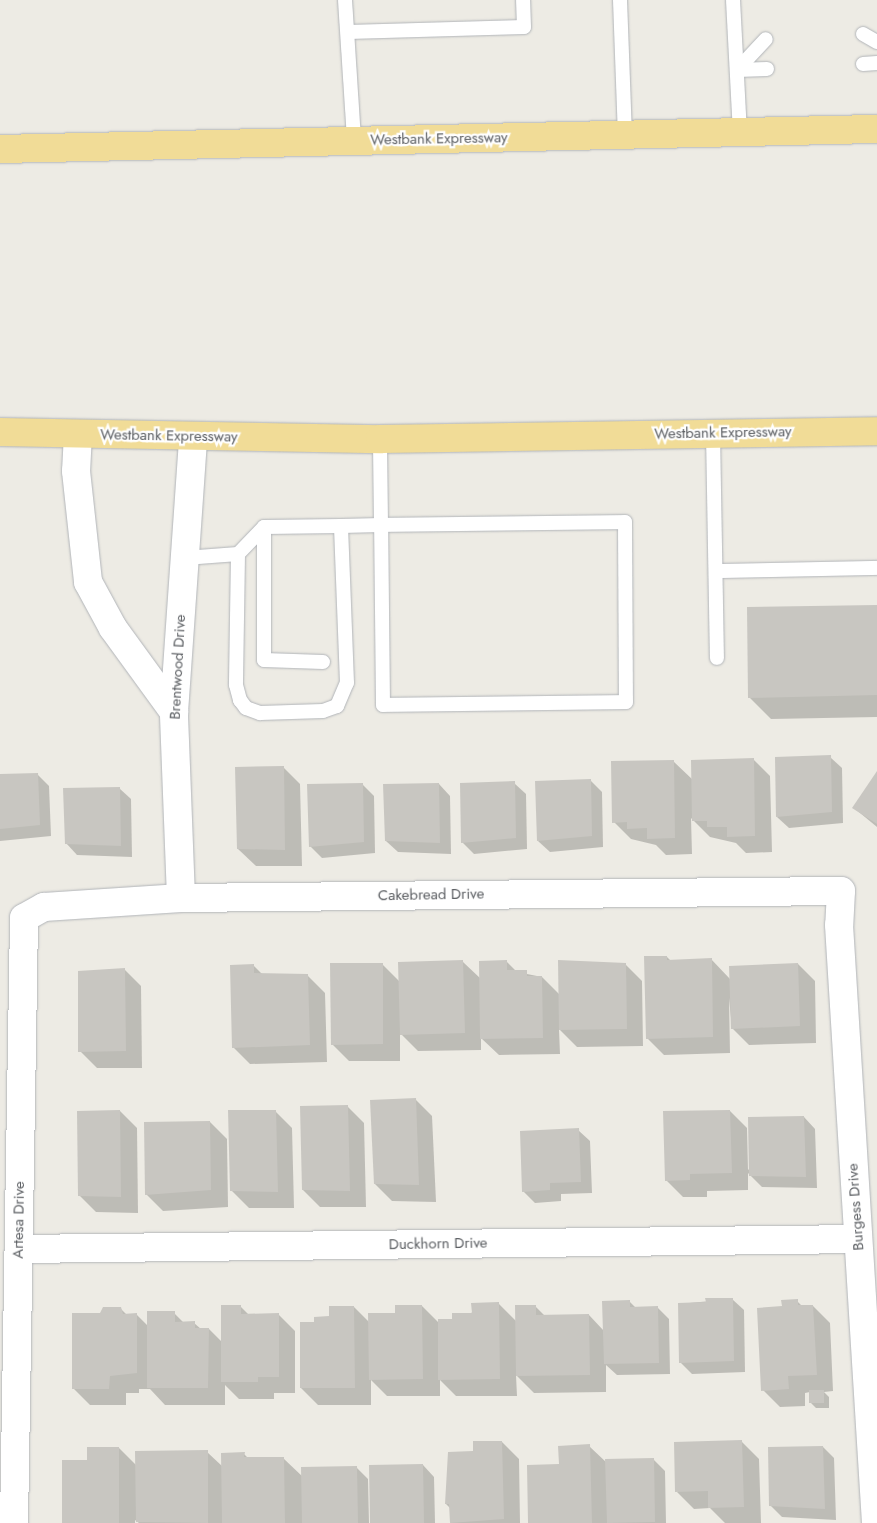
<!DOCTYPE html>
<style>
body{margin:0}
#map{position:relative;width:877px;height:1523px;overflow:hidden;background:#edebe4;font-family:Jost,sans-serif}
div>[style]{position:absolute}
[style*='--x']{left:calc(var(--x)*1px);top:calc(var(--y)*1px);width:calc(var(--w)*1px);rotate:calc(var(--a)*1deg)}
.shadow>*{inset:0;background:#0003}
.building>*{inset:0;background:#c8c6c1}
.roads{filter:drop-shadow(0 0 1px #b1b4b8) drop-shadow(0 0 1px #b1b4b8)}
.lane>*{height:14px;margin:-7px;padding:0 7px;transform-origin:7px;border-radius:7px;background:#fff}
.street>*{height:28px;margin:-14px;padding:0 14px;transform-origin:14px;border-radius:14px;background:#fff}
.highway>*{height:28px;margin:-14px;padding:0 14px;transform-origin:14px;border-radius:14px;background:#f1dc97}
span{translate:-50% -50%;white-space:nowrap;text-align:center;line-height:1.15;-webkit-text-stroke:4.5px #fff;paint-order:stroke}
.street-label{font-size:15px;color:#5c5f63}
</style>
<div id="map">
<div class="shadow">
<div style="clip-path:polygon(877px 606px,877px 717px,771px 719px,749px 697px)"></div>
<div style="clip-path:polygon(830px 757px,842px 768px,843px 823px,789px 828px,777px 817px)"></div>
<div style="clip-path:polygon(753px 759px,770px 776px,772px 852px,746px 853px,736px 843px,710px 837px,691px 818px,692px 854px,666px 855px,656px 845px,631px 839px,614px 822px,673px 761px,693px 780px)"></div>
<div style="clip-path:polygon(283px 767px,300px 784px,302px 866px,256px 866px,238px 849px)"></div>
<div style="clip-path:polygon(877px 773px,877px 827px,854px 808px)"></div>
<div style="clip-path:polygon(38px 775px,49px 786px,51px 836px,0 841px,0 776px)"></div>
<div style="clip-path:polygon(591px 781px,602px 792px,603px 847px,550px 852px,538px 841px)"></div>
<div style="clip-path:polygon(514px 783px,526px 794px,527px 849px,474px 854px,462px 842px)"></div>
<div style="clip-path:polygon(362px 784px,374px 796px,375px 853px,322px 858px,310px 846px)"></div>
<div style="clip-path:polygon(439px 784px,450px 796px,451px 854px,398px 852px,386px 841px)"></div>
<div style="clip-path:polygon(119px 788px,131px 799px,132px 857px,77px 855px,66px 843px)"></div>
<div style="clip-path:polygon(667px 957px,671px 961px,711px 959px,730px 979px,798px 964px,815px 981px,816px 1043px,749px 1045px,732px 1028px,729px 998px,730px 1053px,664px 1055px,647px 1038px)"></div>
<div style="clip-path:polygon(506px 961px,517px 972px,542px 977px,560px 995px,559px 961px,625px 964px,642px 981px,643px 1046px,577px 1047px,559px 1029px,560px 1054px,499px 1055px,481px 1038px,481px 1050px,418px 1051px,400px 1033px,400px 1061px,349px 1061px,332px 1044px,382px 964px,400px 982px,463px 962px,481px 979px)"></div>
<div style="clip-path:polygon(253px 965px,262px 974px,308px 976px,325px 993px,327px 1062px,250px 1064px,233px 1047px)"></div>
<div style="clip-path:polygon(124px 969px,141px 986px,142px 1068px,97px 1068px,80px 1051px)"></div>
<div style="clip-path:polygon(415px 1099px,432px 1116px,436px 1202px,392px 1201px,375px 1184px)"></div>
<div style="clip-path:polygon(347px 1106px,364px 1123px,366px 1207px,320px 1207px,303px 1190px)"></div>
<div style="clip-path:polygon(120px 1111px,137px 1128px,138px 1213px,96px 1212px,79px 1195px)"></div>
<div style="clip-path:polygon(275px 1111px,292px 1128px,294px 1208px,249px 1208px,232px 1191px)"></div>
<div style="clip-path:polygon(730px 1111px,747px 1128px,748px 1170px,804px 1117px,815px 1129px,817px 1188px,762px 1187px,748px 1173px,748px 1190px,707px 1191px,707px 1197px,683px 1197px,666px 1180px)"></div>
<div style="clip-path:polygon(210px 1122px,227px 1139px,228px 1207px,163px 1211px,146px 1194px)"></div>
<div style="clip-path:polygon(578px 1130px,590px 1141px,592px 1193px,561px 1194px,561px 1201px,535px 1203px,523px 1191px)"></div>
<div style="clip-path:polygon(732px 1299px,744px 1310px,745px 1372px,692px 1374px,680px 1362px,679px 1304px)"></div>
<div style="clip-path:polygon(629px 1301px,636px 1308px,657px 1307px,669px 1319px,670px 1374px,617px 1375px,606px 1365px,606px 1392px,534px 1393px,516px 1375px,517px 1396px,456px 1396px,440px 1380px,440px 1396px,387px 1396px,371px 1380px,371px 1405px,318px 1405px,301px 1388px,316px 1323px,354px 1307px,370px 1323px,422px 1306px,439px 1323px,499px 1304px,517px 1322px,535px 1306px,545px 1316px,589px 1315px,604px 1331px)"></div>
<div style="clip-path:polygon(797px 1301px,803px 1307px,813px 1306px,830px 1323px,833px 1391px,824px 1392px,829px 1397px,829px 1408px,816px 1408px,811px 1403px,810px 1392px,805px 1393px,805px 1406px,780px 1407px,763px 1390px,783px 1308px)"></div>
<div style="clip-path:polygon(241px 1307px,249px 1315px,278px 1314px,295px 1331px,295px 1393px,274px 1393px,274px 1399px,239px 1399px,225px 1385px,225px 1405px,165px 1405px,150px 1389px,139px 1389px,139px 1393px,126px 1393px,126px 1405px,90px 1405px,73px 1388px,100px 1314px,120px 1308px,127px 1315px,137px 1315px,148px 1326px,174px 1313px,184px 1323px,194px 1323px,201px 1329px,209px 1329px,222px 1342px)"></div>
<div style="clip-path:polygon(502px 1442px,519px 1459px,520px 1523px,451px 1523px,450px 1508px,446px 1504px,474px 1453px)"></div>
<div style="clip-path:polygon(742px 1442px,759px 1459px,761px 1523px,725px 1523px,710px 1508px,694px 1509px,677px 1492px)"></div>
<div style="clip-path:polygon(589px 1446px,607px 1463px,653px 1459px,665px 1471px,666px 1523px,530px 1523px,560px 1465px)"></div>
<div style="clip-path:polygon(823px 1447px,834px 1458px,836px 1520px,782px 1517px,771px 1506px)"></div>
<div style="clip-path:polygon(119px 1448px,137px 1466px,207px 1452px,222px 1466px,244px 1454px,249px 1459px,283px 1458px,303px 1477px,356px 1467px,368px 1479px,369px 1523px,139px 1523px,135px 1520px,135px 1523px,63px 1523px,88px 1461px)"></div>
<div style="clip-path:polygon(423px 1465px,434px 1477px,435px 1523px,371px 1523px)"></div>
</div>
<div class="building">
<div style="clip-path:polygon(877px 605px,877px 695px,748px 698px,747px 607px)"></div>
<div style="clip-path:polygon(831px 755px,832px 812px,776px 817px,775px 757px)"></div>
<div style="clip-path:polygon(754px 758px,755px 836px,727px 837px,727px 827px,707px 827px,707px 821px,692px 821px,691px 760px)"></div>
<div style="clip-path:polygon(674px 760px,675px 838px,647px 839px,647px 828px,627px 829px,627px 822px,612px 823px,611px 761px)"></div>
<div style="clip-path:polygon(284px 766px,285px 850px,237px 849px,235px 767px)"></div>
<div style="clip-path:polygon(877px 771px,877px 824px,852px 808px)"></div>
<div style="clip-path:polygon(38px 773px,40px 825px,0 829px,0 774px)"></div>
<div style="clip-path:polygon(591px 779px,592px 836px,537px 841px,535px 781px)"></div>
<div style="clip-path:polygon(515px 781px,516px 838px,461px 843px,460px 783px)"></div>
<div style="clip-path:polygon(363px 783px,364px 842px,309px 847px,307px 784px)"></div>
<div style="clip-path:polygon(439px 783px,440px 843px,385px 841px,383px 784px)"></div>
<div style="clip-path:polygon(120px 787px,121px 846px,65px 844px,63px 788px)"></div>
<div style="clip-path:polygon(644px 956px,667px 956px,667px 960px,712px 958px,713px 1037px,646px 1039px)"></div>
<div style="clip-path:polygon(463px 960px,465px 1033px,400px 1035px,398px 962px)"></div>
<div style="clip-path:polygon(507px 960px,507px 970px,527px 970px,527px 976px,542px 976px,543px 1038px,480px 1039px,479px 961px)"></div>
<div style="clip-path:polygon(558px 960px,626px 963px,627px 1029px,559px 1030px)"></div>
<div style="clip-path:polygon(330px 963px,383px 963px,383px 1044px,331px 1045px)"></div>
<div style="clip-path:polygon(798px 963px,800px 1026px,731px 1029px,729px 966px)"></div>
<div style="clip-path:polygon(254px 964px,254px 973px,308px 974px,310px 1045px,232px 1048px,230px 965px)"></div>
<div style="clip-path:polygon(125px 968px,126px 1051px,78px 1052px,78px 971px)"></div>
<div style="clip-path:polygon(416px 1098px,419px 1185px,374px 1184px,370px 1100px)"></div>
<div style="clip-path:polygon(348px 1105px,350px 1191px,302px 1190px,300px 1106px)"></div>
<div style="clip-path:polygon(120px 1110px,121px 1197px,78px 1196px,77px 1111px)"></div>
<div style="clip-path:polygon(228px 1110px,276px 1110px,278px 1192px,230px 1191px)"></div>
<div style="clip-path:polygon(730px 1110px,732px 1173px,690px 1174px,690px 1180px,665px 1181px,663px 1111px)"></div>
<div style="clip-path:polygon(804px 1116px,806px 1177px,749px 1176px,748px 1117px)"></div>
<div style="clip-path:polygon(210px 1121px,211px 1190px,145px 1195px,144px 1122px)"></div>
<div style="clip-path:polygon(579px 1128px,581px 1182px,550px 1183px,550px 1190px,522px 1192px,520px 1131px)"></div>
<div style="clip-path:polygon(705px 1298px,733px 1298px,734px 1361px,679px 1363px,678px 1303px,706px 1302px)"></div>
<div style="clip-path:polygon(798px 1299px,798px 1305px,813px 1305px,817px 1375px,788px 1376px,789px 1389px,761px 1391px,757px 1308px,782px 1306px,781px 1300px)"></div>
<div style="clip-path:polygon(630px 1300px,630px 1307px,658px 1306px,659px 1363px,604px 1364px,602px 1301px)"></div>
<div style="clip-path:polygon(499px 1302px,500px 1379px,438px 1380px,438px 1319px,452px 1319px,452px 1313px,472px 1313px,471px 1303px)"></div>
<div style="clip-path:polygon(221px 1305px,241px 1305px,241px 1314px,279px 1313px,279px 1377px,258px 1377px,258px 1382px,221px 1382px)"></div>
<div style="clip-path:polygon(395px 1305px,422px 1305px,423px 1379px,369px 1380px,368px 1313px,395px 1313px)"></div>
<div style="clip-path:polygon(515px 1305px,536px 1305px,536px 1315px,589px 1314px,590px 1375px,516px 1376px)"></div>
<div style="clip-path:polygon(329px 1306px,354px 1306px,355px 1388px,300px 1388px,300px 1322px,314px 1322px,314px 1317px,329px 1316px)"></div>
<div style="clip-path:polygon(103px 1307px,121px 1307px,123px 1314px,137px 1313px,137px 1373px,110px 1376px,109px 1389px,72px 1389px,72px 1313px,100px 1313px)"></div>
<div style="clip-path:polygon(147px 1311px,175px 1311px,175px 1322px,195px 1321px,195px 1328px,209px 1328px,208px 1388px,147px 1388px)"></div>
<div style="clip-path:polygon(809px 1390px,824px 1390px,824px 1403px,809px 1403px)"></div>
<div style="clip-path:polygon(742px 1440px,744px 1507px,708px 1508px,708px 1491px,675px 1492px,674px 1442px)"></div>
<div style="clip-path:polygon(473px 1441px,502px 1441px,504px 1519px,450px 1523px,449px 1504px,445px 1504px,448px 1452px,473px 1451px)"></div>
<div style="clip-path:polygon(590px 1444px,592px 1523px,528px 1523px,527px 1465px,559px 1464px,558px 1446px)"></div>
<div style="clip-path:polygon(823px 1446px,825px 1509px,769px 1506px,768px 1447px)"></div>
<div style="clip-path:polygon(87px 1447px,119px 1447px,119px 1523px,62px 1523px,62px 1460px,87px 1460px)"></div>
<div style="clip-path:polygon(208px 1450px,208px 1523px,136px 1522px,135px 1451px)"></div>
<div style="clip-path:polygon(245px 1452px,244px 1457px,284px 1457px,285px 1523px,222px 1523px,221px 1453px)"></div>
<div style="clip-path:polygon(654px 1458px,655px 1522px,607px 1523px,605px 1459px)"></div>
<div style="clip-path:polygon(423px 1464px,424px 1523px,370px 1523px,369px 1465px)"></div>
<div style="clip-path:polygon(357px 1466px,358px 1523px,302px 1523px,301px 1467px)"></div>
</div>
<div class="roads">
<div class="lane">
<div style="--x:345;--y:0;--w:141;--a:86.3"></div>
<div style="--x:620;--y:0;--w:134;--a:87.9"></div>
<div style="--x:733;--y:0;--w:132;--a:87"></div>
<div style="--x:348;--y:32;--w:176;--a:-1.6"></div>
<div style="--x:524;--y:27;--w:27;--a:-92"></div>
<div style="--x:863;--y:34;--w:16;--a:30"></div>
<div style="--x:863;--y:64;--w:14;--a:-4"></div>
<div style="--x:737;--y:70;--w:42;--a:-46.9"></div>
<div style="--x:737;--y:70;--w:30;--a:-2"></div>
<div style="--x:713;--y:433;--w:225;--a:89"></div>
<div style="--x:264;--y:527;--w:133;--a:90"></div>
<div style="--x:264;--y:660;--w:59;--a:1.9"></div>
<div style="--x:238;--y:554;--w:131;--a:90.9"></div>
<div style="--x:236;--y:685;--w:16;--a:75"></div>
<div style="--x:240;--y:700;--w:10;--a:53"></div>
<div style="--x:246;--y:708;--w:15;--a:20"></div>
<div style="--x:260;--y:713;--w:63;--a:-1.8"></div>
<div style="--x:323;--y:711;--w:15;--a:-20"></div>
<div style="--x:337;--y:706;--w:25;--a:-67"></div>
<div style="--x:347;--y:683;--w:157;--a:-92.2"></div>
<div style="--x:185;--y:558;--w:53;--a:-4.3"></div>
<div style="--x:238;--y:554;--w:37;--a:-46"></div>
<div style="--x:264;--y:527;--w:77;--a:-0.7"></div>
<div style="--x:341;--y:526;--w:40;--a:-1.4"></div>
<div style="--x:381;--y:525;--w:244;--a:-0.7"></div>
<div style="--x:625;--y:522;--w:180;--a:89.7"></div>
<div style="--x:626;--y:702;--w:243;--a:179.3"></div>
<div style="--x:383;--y:705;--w:180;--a:-90.6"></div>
<div style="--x:381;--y:525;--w:86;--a:-90.7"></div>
<div style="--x:716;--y:571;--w:161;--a:-1.1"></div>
</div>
<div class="street">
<div style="--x:78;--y:434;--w:37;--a:93"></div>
<div style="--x:76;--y:471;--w:112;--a:83.8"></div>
<div style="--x:88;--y:582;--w:52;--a:61.5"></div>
<div style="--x:113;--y:628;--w:104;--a:54"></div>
<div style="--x:181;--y:898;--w:186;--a:-92.2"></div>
<div style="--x:174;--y:712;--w:276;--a:-86"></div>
<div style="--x:19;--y:1249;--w:839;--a:-0.68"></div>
<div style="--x:14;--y:1523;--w:605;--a:-89.05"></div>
<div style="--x:24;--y:918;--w:23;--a:-29"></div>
<div style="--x:44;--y:907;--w:137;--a:-3.8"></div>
<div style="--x:181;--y:898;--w:660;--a:-0.61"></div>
<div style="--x:841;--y:891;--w:34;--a:93"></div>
<div style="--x:839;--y:925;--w:599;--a:86.46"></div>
</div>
<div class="highway">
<div style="--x:0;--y:149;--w:877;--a:-1.31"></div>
<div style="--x:0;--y:432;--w:380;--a:1.1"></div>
<div style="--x:380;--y:439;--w:497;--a:-0.9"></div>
</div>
</div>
<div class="street-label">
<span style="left:439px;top:139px;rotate:-1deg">Westbank Expressway</span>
<span style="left:723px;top:433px;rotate:-1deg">Westbank Expressway</span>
<span style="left:169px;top:436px;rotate:1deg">Westbank Expressway</span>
<span style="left:178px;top:667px;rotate:-87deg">Brentwood Drive</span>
<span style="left:431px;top:895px;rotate:-1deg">Cakebread Drive</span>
<span style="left:856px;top:1207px;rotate:-94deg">Burgess Drive</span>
<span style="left:19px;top:1220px;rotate:-89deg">Artesa Drive</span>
<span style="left:438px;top:1244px;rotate:-1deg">Duckhorn Drive</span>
</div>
</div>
